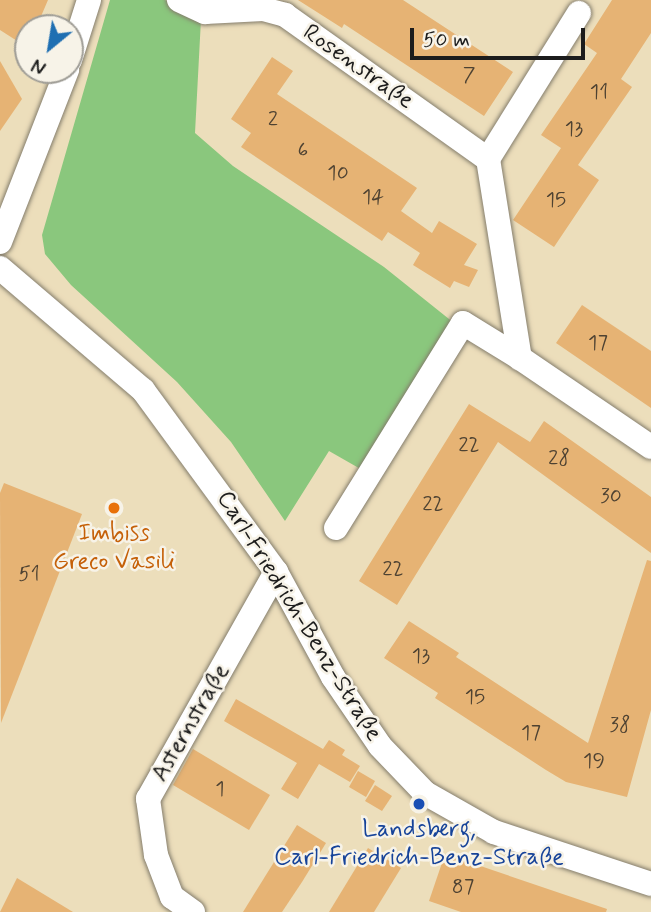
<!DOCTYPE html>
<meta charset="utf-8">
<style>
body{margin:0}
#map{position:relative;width:651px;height:912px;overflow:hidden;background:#ecdebb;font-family:Mynerve,sans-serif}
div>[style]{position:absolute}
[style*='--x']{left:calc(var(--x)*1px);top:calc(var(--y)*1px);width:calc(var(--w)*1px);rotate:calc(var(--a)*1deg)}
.green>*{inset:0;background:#8ac77d}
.building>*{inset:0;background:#e6b374}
.roads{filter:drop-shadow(0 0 2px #847d6c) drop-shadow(0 0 2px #847d6c)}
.minor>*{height:24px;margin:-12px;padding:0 12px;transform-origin:12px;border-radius:12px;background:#fff}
.dots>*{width:19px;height:19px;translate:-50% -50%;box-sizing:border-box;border:4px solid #f7f3e8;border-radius:50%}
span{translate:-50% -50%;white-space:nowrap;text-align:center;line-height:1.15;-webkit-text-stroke:5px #f7f3e8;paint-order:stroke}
.number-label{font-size:21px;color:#4e4232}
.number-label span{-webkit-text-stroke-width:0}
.street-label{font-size:24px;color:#1c1c1c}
.food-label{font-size:24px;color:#c56008}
.transit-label{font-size:24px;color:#164399}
.north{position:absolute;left:14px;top:14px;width:70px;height:70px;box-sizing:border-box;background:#f7f3e8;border:2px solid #9f9d96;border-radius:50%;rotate:210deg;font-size:19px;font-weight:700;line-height:28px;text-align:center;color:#1c1c1c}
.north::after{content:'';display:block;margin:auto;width:24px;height:32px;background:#1f6fb2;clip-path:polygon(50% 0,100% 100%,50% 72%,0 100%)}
.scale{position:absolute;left:410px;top:28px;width:175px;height:32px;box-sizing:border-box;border:4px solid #1c1c1c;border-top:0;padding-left:9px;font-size:21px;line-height:24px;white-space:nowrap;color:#1c1c1c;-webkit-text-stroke:5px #f7f3e8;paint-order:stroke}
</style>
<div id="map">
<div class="green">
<div style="clip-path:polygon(110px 0,165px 0,201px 19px,195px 133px,233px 166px,384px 267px,454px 323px,364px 471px,329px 451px,285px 521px,231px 442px,177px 382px,71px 285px,45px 254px,42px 235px)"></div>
</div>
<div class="building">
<div style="clip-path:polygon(0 0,48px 0,36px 28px,28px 28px,25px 46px,0 30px)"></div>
<div style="clip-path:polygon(298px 0,403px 0,513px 72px,484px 116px,344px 24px,342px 28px)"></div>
<div style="clip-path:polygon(612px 0,651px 0,651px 33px,621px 79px,632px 87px,578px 165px,599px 180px,554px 247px,513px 220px,561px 148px,541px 135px,597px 53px,584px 44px)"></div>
<div style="clip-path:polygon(272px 57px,293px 71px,277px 94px,417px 188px,401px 211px,432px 233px,439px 221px,477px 244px,464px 265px,478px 270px,469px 287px,454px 281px,450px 288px,413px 265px,420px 253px,388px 232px,382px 241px,241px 147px,251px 133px,231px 119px)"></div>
<div style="clip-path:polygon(0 61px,22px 99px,0 131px)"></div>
<div style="clip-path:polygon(582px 305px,651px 351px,651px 408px,556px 343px)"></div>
<div style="clip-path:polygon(469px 404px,530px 442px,544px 421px,651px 497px,651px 553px,498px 442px,397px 605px,359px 581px)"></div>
<div style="clip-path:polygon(4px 483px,82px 514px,1px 723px,0 493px)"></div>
<div style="clip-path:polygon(647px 560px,651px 561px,651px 710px,627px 797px,566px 782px,546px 770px,435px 698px,438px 693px,384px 658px,409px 621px,459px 653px,456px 657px,588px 743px)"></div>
<div style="clip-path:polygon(236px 699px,323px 749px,329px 740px,345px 750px,342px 755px,360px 766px,350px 782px,319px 764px,298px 799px,281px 789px,297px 763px,224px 721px)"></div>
<div style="clip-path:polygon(193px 749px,270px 795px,249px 830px,173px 785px)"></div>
<div style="clip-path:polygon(358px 771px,375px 781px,366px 797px,349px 787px)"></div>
<div style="clip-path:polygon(375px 785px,392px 796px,382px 811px,365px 801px)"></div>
<div style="clip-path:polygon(297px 825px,326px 843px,302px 882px,282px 912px,243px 912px)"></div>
<div style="clip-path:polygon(368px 848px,401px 868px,374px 912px,329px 912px)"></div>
<div style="clip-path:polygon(445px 854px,607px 909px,606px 912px,461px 912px,429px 901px)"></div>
<div style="clip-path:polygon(17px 878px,73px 912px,0 912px)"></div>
</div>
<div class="roads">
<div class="minor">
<div style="--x:179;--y:0;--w:29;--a:25"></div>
<div style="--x:205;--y:12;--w:58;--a:-3"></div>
<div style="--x:263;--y:9;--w:23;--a:15"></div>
<div style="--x:285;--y:15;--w:249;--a:35.4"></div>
<div style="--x:488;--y:159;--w:202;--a:80.9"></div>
<div style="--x:520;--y:358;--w:158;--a:34.2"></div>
<div style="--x:70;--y:60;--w:63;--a:-72.4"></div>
<div style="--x:488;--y:159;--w:172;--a:-58.1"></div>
<div style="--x:0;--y:242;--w:185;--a:-68.7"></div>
<div style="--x:0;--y:268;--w:188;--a:40.5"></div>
<div style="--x:143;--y:390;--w:225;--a:53.8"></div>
<div style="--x:276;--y:572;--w:119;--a:61.5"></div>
<div style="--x:333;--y:677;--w:83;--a:55.7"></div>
<div style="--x:380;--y:746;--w:65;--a:46.2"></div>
<div style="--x:425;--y:793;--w:79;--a:29.5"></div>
<div style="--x:494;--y:832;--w:165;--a:18.3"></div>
<div style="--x:336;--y:528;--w:241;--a:-58.2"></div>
<div style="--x:463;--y:323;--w:67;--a:31.6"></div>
<div style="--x:193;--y:912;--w:26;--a:-144"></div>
<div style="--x:172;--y:897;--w:45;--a:-110.9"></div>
<div style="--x:156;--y:855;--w:57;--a:-98.1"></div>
<div style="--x:148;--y:799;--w:261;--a:-60.6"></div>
</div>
</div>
<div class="dots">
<div style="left:114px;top:508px;background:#e8710a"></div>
<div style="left:419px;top:804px;background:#1a4fb4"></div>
</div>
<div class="number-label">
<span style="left:469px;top:75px">7</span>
<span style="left:599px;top:92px">11</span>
<span style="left:273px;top:119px">2</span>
<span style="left:574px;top:129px">13</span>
<span style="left:303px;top:150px">6</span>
<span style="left:338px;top:173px">10</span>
<span style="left:373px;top:197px">14</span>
<span style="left:556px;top:200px">15</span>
<span style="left:598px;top:343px">17</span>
<span style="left:469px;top:445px">22</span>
<span style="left:559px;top:458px">28</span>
<span style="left:611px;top:496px">30</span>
<span style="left:433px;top:504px">22</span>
<span style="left:393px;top:569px">22</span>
<span style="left:29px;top:574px">51</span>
<span style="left:421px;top:656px">13</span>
<span style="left:475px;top:697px">15</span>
<span style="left:620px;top:725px">38</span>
<span style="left:531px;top:733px">17</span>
<span style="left:594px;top:761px">19</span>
<span style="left:220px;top:789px">1</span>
<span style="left:463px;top:887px">87</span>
</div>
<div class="street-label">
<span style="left:358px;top:67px;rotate:35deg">Rosenstraße</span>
<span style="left:299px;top:616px;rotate:58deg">Carl-Friedrich-Benz-Straße</span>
<span style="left:191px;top:723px;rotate:-60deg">Asternstraße</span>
</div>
<div class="food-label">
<span style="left:114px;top:548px">Imbiss<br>Greco Vasili</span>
</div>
<div class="transit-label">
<span style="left:419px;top:844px">Landsberg,<br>Carl-Friedrich-Benz-Straße</span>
</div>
<div class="north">N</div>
<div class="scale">50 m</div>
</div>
